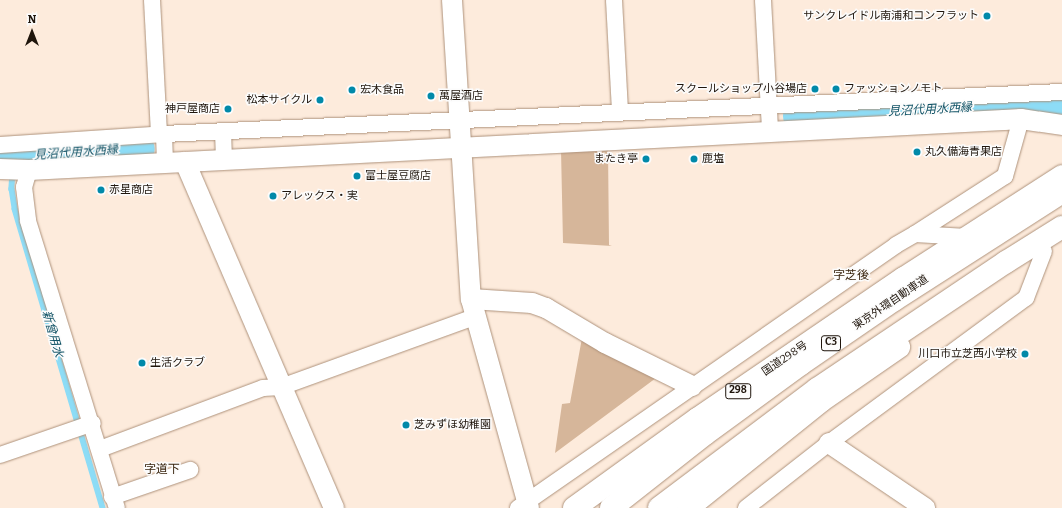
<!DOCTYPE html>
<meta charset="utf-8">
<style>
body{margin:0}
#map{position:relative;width:1062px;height:508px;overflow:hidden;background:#fdebdc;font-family:Bitter,"Noto Sans JP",serif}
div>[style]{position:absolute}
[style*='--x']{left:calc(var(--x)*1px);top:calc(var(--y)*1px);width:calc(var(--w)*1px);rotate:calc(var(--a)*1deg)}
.green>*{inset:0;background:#d6b69a}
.stream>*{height:5.5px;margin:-2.75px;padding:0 2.75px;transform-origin:2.75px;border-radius:2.75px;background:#8ddcf6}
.river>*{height:32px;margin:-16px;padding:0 16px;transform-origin:16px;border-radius:16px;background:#8ddcf6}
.roads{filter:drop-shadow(0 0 1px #ae927b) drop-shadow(0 0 1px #ae927b)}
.minor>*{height:16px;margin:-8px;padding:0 8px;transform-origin:8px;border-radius:8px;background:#fff}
.tertiary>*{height:20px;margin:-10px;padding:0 10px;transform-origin:10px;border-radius:10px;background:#fff}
.trunk>*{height:22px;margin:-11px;padding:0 11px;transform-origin:11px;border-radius:11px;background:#fff}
.motorway>*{height:22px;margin:-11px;padding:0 11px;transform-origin:11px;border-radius:11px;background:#fff}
.dots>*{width:11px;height:11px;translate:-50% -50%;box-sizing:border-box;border:2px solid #fcfcfc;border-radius:50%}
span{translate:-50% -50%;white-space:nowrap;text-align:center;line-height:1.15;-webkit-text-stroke:3px #fcfcfc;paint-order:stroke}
.shield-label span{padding:1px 3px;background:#fcfcfc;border:1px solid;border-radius:3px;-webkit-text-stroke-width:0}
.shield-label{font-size:10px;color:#1f150c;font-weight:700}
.poi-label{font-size:11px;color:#1f150c}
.right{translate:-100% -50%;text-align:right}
.left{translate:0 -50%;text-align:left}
.street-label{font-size:11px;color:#1f150c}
.water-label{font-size:12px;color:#115366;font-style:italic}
.neighbourhood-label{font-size:12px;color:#39240e}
.north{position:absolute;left:12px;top:12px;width:40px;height:40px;-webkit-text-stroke:3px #fcfcfc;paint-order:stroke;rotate:0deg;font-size:11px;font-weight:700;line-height:16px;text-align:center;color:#1f150c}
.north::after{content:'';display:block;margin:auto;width:14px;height:18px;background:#1f150c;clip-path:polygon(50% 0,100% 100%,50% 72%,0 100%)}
</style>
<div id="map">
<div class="green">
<div style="clip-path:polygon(608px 149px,609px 245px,612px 246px,563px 243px,561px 150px)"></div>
<div style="clip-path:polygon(582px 338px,656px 378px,555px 453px,562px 404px,570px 403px)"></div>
</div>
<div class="stream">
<div style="--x:0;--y:161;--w:14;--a:-12"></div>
<div style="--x:14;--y:158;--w:31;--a:94"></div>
<div style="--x:12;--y:189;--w:20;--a:81"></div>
<div style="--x:15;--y:209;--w:312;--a:73.6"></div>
</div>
<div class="river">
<div style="--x:799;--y:116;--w:263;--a:-2.8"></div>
<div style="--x:14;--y:158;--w:125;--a:-4.1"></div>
</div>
<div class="roads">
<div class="minor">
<div style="--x:152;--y:0;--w:135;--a:87"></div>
<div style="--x:614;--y:0;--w:112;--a:86.9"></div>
<div style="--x:763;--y:0;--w:131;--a:86.9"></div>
<div style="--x:223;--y:131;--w:29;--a:88"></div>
<div style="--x:164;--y:134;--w:29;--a:88"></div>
<div style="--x:0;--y:145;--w:164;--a:-3.8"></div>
<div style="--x:164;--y:134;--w:899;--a:-2.68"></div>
<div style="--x:29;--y:170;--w:18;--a:106"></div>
<div style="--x:24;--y:187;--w:34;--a:83"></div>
<div style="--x:28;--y:221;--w:300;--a:72.8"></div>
<div style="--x:915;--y:234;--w:107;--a:-32.8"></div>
<div style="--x:1005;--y:176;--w:59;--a:-74.3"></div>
<div style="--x:100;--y:449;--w:174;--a:-20.5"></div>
<div style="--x:263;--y:388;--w:18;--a:-3"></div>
<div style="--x:281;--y:387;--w:205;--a:-19.9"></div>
<div style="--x:0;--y:455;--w:98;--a:-19"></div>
<div style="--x:112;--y:497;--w:83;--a:-19.1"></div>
<div style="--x:518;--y:508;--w:460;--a:-34.8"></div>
<div style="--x:896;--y:245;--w:22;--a:-30"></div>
<div style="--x:915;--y:234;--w:52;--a:3.3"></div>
<div style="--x:746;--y:508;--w:105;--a:-38.1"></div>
<div style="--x:829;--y:443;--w:245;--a:-36.4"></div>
<div style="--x:1026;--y:298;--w:50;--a:-69"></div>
</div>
<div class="tertiary">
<div style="--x:452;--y:0;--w:300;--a:86.4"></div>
<div style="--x:471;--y:299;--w:217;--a:74.5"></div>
<div style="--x:185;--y:162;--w:377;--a:66.7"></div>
<div style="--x:0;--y:169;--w:29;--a:2"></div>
<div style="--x:29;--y:170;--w:976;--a:-2.94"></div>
<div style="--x:1004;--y:120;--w:17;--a:-3"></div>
<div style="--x:1021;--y:119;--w:41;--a:8.3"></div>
<div style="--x:471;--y:299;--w:61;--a:3.8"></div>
<div style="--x:532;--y:303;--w:15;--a:20"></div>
<div style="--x:546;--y:308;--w:69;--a:30.7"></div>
<div style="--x:605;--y:343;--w:97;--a:26.3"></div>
<div style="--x:829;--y:443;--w:116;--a:34.1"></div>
</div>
<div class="trunk">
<div style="--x:574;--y:508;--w:152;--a:-35.9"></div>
<div style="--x:697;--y:419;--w:250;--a:-34.3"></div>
<div style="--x:904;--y:278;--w:188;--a:-32.8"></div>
<div style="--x:688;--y:508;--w:171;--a:-38.8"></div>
<div style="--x:821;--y:401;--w:95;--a:-34.7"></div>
</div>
<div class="motorway">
<div style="--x:611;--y:508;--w:120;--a:-38.2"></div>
<div style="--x:705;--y:434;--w:119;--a:-36.1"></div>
<div style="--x:801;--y:364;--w:113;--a:-34.5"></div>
<div style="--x:894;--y:300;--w:200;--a:-32.7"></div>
<div style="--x:659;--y:508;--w:198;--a:-37"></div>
<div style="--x:817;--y:389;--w:228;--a:-33.9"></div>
<div style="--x:1006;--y:262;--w:66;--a:-32"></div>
</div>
</div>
<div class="dots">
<div style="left:987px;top:16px;background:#0089a9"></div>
<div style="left:815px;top:89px;background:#0089a9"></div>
<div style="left:836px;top:89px;background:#0089a9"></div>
<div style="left:352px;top:90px;background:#0089a9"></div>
<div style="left:431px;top:96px;background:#0089a9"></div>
<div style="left:320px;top:100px;background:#0089a9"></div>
<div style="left:228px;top:109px;background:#0089a9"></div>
<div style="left:917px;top:152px;background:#0089a9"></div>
<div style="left:646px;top:159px;background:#0089a9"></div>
<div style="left:694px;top:159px;background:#0089a9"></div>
<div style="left:357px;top:176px;background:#0089a9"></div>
<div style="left:101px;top:190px;background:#0089a9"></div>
<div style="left:273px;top:196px;background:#0089a9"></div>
<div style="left:1025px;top:354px;background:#0089a9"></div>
<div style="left:142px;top:363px;background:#0089a9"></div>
<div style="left:406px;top:425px;background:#0089a9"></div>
</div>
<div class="shield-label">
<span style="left:831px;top:343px">C3</span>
<span style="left:738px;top:391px">298</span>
</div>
<div class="poi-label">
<span class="right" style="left:979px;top:16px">サンクレイドル南浦和コンフラット</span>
<span class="right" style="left:807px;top:89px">スクールショップ小谷場店</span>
<span class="left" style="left:844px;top:89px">ファッションノモト</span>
<span class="left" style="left:360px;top:90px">宏木食品</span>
<span class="left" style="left:439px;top:96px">萬屋酒店</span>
<span class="right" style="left:312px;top:100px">松本サイクル</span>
<span class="right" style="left:220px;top:109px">神戸屋商店</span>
<span class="left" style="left:925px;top:152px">丸久備海青果店</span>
<span class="right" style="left:638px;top:159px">またき亭</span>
<span class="left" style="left:702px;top:159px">鹿塩</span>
<span class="left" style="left:365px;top:176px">富士屋豆腐店</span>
<span class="left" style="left:109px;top:190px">赤星商店</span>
<span class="left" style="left:281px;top:196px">アレックス・実</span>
<span class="right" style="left:1017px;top:354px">川口市立芝西小学校</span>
<span class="left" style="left:150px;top:363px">生活クラブ</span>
<span class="left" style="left:414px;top:425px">芝みずほ幼稚園</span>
</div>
<div class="street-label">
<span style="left:891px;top:303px;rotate:-34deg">東京外環自動車道</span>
<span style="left:785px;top:359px;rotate:-34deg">国道298号</span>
</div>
<div class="water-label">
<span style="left:930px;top:110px;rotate:-3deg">見沼代用水西縁</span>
<span style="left:76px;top:153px;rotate:-4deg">見沼代用水西縁</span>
<span style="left:52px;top:334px;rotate:74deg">新曾用水</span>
</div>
<div class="neighbourhood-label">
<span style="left:851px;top:276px">字芝後</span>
<span style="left:162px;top:470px">字道下</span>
</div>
<div class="north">N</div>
</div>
